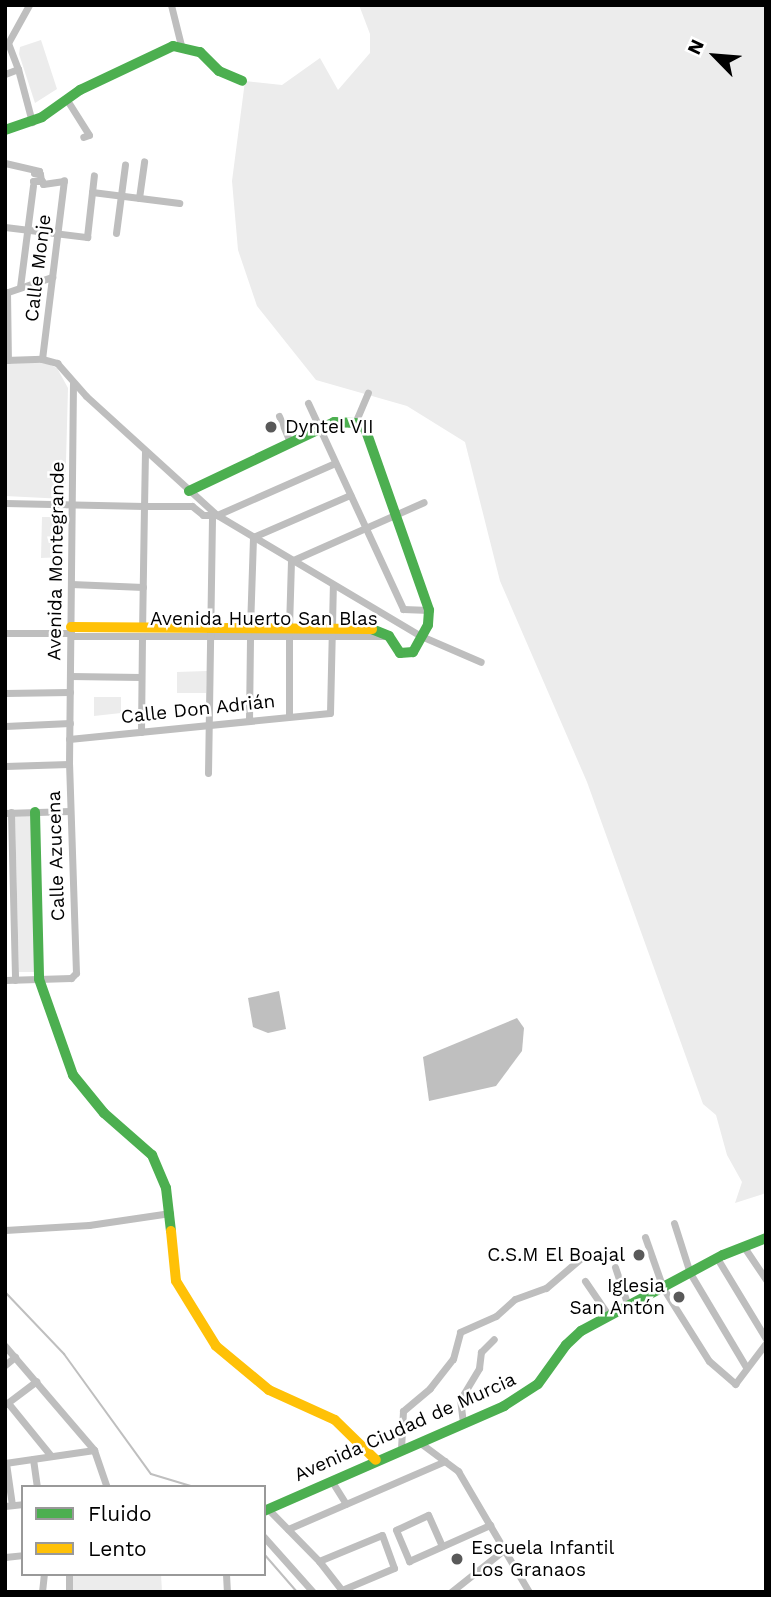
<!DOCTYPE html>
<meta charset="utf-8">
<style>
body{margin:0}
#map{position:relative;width:771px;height:1597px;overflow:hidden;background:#fff;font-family:"Work Sans",sans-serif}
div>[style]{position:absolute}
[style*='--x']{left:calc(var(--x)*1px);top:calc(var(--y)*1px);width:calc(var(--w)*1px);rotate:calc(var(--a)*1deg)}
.green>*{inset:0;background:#ececec}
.water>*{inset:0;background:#bfbfbf}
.stream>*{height:2px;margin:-1px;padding:0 1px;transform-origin:1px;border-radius:1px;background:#bfbfbf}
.street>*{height:7px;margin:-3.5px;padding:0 3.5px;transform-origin:3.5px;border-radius:3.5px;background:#bebebe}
.fast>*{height:10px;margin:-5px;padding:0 5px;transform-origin:5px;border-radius:5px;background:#4caf50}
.slow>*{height:10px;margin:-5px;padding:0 5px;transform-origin:5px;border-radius:5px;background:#ffc107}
.dots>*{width:19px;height:19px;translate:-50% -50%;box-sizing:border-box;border:4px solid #fff;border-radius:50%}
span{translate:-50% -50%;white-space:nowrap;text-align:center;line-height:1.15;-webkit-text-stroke:5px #fff;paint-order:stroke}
.street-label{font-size:19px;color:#000}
.poi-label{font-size:19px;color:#000}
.left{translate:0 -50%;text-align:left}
.right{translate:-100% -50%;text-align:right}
.frame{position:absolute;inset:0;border:7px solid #000;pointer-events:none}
.legend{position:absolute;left:21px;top:1485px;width:245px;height:91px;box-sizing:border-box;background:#fff;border:2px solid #999;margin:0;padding:9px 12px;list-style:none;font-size:21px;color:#000}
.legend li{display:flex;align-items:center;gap:14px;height:35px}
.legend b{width:35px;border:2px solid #999}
.north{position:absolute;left:680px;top:21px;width:70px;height:70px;-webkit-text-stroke:5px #fff;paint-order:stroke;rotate:295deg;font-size:19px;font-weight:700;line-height:28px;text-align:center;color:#000}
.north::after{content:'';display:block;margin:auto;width:24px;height:32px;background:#000;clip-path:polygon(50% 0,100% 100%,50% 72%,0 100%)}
</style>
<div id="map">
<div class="green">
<div style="clip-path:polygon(359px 5px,766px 5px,766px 1193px,735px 1203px,742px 1182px,727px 1155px,716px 1115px,703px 1104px,587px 782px,500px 581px,465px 442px,407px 406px,316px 380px,257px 306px,238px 250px,232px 181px,245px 81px,282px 85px,320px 58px,338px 90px,370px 53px,370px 34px)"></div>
<div style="clip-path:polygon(41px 40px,57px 89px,35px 103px,19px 54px,20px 47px)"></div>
<div style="clip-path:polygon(19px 362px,46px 363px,57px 368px,68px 388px,65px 499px,5px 496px,5px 364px)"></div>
<div style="clip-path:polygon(42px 517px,62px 517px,63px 557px,41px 558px)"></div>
<div style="clip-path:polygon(207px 671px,206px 693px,177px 693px,177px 672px)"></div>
<div style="clip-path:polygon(94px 697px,121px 697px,121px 713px,94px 716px)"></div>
<div style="clip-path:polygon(34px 813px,37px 972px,19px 972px,15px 814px)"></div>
<div style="clip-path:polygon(71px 1574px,161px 1574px,162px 1592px,71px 1592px)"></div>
</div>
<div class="water">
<div style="clip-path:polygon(279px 991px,286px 1029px,268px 1033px,253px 1027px,248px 998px)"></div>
<div style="clip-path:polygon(517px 1018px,524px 1028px,522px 1051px,496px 1086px,429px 1101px,423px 1057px)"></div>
</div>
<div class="stream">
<div style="--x:5;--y:1292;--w:86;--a:46.4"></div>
<div style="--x:64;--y:1354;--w:148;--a:54.1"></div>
<div style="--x:151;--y:1474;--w:45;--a:16.8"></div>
<div style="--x:264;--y:1554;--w:50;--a:49"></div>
</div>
<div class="street">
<div style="--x:29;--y:5;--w:43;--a:118.9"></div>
<div style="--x:8;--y:43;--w:28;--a:69"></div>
<div style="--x:18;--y:69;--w:55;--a:75.2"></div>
<div style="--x:171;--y:5;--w:41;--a:76"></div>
<div style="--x:5;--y:74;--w:14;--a:-21"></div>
<div style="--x:67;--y:100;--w:41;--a:57.8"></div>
<div style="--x:89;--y:135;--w:6;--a:162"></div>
<div style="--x:5;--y:163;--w:35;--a:13"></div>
<div style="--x:39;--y:171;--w:5;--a:158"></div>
<div style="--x:34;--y:173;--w:6;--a:9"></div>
<div style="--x:40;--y:174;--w:6;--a:81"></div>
<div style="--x:41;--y:180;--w:8;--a:173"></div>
<div style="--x:33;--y:181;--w:9;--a:0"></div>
<div style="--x:42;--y:181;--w:3;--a:72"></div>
<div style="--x:43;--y:184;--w:21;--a:-8"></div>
<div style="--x:92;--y:192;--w:88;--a:7.2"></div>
<div style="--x:139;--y:198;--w:37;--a:-82"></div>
<div style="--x:5;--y:227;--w:83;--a:7"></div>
<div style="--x:87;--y:237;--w:62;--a:-83.6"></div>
<div style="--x:116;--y:233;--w:69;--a:-82.5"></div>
<div style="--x:20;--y:287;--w:102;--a:-82.7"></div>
<div style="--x:7;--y:292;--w:68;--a:89.2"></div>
<div style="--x:5;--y:293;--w:50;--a:-18.8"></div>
<div style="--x:42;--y:359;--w:180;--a:-83"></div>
<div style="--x:5;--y:360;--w:37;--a:-2"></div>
<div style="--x:42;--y:359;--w:16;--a:15"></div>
<div style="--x:57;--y:363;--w:44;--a:48.7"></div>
<div style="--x:86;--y:396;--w:177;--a:42.3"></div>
<div style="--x:217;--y:515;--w:237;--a:30.7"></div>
<div style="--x:421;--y:636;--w:65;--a:23.4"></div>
<div style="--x:308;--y:403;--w:227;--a:65.2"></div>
<div style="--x:403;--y:609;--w:26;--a:2"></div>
<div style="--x:279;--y:416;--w:28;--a:67"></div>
<div style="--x:355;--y:423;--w:33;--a:-67"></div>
<div style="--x:145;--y:451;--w:55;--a:91"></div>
<div style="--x:144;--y:506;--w:48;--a:0"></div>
<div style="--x:192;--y:506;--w:14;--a:39"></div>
<div style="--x:203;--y:515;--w:14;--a:0"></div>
<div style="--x:217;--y:515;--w:129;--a:-23.8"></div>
<div style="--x:5;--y:503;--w:139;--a:1.2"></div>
<div style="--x:144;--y:506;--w:121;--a:90.9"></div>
<div style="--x:71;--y:584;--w:72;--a:2.4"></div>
<div style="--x:250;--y:628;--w:91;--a:-88.1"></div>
<div style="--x:253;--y:537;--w:106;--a:-23.4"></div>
<div style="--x:289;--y:628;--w:67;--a:-88.3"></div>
<div style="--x:291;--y:561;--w:145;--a:-23.9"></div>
<div style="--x:5;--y:633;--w:66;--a:0"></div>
<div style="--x:71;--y:636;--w:317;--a:0"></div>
<div style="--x:70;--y:676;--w:71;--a:0.8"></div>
<div style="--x:5;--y:693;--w:65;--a:-0.9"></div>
<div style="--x:289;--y:716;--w:78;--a:-90"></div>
<div style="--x:249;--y:721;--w:84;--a:-89.3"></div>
<div style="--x:5;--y:726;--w:65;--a:-2.6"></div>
<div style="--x:141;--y:732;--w:95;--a:-89.4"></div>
<div style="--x:69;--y:739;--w:262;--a:-5.7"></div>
<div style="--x:330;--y:713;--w:128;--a:-88.7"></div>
<div style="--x:5;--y:766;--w:64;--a:-1.8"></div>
<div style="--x:208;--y:773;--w:258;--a:-89.1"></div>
<div style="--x:11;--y:812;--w:168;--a:88.6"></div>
<div style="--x:5;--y:813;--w:65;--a:-1.8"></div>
<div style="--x:5;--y:980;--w:66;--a:-1.7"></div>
<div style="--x:71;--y:978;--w:7;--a:-45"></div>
<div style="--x:76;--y:973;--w:209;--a:-91.9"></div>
<div style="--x:69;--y:764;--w:381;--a:-89.4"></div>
<div style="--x:674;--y:1223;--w:52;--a:72.3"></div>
<div style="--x:690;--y:1273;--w:109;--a:59.2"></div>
<div style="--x:5;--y:1230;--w:84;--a:-3.4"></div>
<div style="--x:89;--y:1225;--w:82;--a:-8.4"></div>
<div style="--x:645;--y:1237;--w:54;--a:70.6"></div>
<div style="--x:663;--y:1288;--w:86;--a:57.8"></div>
<div style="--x:709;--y:1361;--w:35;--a:41"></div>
<div style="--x:735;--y:1384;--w:51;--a:-52.9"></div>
<div style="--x:744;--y:1247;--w:40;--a:56"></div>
<div style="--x:717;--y:1258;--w:95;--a:58.8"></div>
<div style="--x:615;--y:1267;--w:41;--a:71.6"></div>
<div style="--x:585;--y:1281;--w:42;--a:55.6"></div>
<div style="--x:5;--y:1346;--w:137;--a:49.4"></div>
<div style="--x:94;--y:1450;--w:39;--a:71"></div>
<div style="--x:5;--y:1365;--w:13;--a:-39"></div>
<div style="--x:8;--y:1403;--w:68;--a:50.9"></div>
<div style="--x:6;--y:1404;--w:38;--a:-37"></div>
<div style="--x:463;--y:1423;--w:23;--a:-97"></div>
<div style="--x:460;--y:1400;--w:37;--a:-59"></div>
<div style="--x:479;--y:1368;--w:16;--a:-83"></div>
<div style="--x:481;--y:1352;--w:18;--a:-45"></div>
<div style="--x:419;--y:1442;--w:49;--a:36.6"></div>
<div style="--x:458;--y:1471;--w:140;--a:59.6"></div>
<div style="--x:401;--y:1449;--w:38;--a:-87"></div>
<div style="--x:403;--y:1411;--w:35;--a:-40"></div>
<div style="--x:430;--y:1388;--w:37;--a:-52"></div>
<div style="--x:453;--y:1359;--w:28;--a:-75"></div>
<div style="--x:460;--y:1332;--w:39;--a:-24"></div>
<div style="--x:496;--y:1316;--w:25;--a:-42"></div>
<div style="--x:515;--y:1299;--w:33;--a:-20"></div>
<div style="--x:546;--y:1288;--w:45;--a:-40.5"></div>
<div style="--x:33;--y:1459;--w:28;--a:82"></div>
<div style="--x:5;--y:1463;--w:90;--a:-8.3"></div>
<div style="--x:6;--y:1463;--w:42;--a:81.9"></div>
<div style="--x:331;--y:1480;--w:28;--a:58"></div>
<div style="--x:5;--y:1506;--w:18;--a:-6"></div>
<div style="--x:268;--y:1509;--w:73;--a:45.6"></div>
<div style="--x:319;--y:1561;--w:39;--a:52"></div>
<div style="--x:288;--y:1529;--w:171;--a:-23.4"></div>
<div style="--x:264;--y:1537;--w:74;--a:48.3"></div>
<div style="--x:442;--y:1546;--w:34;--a:-114"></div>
<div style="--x:428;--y:1515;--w:35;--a:155"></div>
<div style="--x:396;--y:1530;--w:34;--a:67"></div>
<div style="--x:409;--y:1561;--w:89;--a:-24"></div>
<div style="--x:5;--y:1557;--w:18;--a:-6"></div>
<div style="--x:319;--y:1561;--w:68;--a:-22.4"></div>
<div style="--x:382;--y:1535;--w:35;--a:70"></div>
<div style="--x:394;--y:1568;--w:56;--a:157.1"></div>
<div style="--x:226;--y:1574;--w:18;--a:87"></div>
<div style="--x:42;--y:1592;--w:18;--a:-84"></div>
<div style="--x:69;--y:1592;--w:18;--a:-90"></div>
<div style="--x:451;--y:1592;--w:69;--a:-38.5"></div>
</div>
<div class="fast">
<div style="--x:5;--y:130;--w:39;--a:-19"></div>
<div style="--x:42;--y:117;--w:47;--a:-35.4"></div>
<div style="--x:80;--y:90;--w:103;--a:-25.3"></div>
<div style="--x:173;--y:46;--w:28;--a:13"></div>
<div style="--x:200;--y:52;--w:27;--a:45"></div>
<div style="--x:219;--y:71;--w:25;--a:23"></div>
<div style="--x:189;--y:491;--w:161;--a:-25.4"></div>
<div style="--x:334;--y:422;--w:21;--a:3"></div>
<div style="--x:355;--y:423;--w:11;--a:27"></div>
<div style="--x:365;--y:428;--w:193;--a:70.6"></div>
<div style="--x:429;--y:610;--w:15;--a:94"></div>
<div style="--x:428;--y:625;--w:31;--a:119"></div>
<div style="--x:413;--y:652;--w:13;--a:176"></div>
<div style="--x:400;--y:653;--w:20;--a:-123"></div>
<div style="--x:389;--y:636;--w:18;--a:-158"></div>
<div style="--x:35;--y:812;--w:167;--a:88.6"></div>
<div style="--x:39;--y:979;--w:102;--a:70.5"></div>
<div style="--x:73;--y:1075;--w:49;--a:50.8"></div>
<div style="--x:104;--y:1113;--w:64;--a:41.2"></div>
<div style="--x:152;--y:1155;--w:36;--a:67"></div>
<div style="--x:166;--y:1188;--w:43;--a:83.4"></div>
<div style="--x:264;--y:1511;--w:262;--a:-23.6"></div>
<div style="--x:504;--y:1406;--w:40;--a:-32.9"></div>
<div style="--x:538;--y:1384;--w:48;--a:-54.3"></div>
<div style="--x:566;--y:1345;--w:21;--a:-43"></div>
<div style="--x:581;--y:1331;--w:161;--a:-28.2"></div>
<div style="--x:723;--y:1255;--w:46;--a:-21.6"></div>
</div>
<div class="slow">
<div style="--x:71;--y:627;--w:301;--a:0.4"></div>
<div style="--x:171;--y:1231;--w:50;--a:84.3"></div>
<div style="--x:176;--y:1281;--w:76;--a:58.4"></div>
<div style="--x:216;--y:1346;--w:69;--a:39.7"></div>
<div style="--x:269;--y:1390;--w:72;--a:24.4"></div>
<div style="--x:335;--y:1420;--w:57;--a:44.3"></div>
</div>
<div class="dots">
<div style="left:271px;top:427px;background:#595959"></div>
<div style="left:639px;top:1255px;background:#595959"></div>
<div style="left:679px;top:1297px;background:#595959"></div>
<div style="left:457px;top:1559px;background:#595959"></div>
</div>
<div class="street-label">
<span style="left:38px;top:268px;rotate:-83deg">Calle Monje</span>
<span style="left:56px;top:561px;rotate:-89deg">Avenida Montegrande</span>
<span style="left:264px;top:619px">Avenida Huerto San Blas</span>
<span style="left:198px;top:709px;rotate:-6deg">Calle Don Adrián</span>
<span style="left:56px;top:856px;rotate:-92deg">Calle Azucena</span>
<span style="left:405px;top:1427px;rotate:-24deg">Avenida Ciudad de Murcia</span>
</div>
<div class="poi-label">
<span class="left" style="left:285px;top:427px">Dyntel VII</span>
<span class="right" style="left:625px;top:1255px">C.S.M El Boajal</span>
<span class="right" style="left:665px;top:1297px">Iglesia<br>San Antón</span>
<span class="left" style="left:471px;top:1559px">Escuela Infantil<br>Los Granaos</span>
</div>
<div class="frame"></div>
<ul class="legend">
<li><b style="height:9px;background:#4caf50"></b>Fluido</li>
<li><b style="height:9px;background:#ffc107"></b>Lento</li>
</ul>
<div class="north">N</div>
</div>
